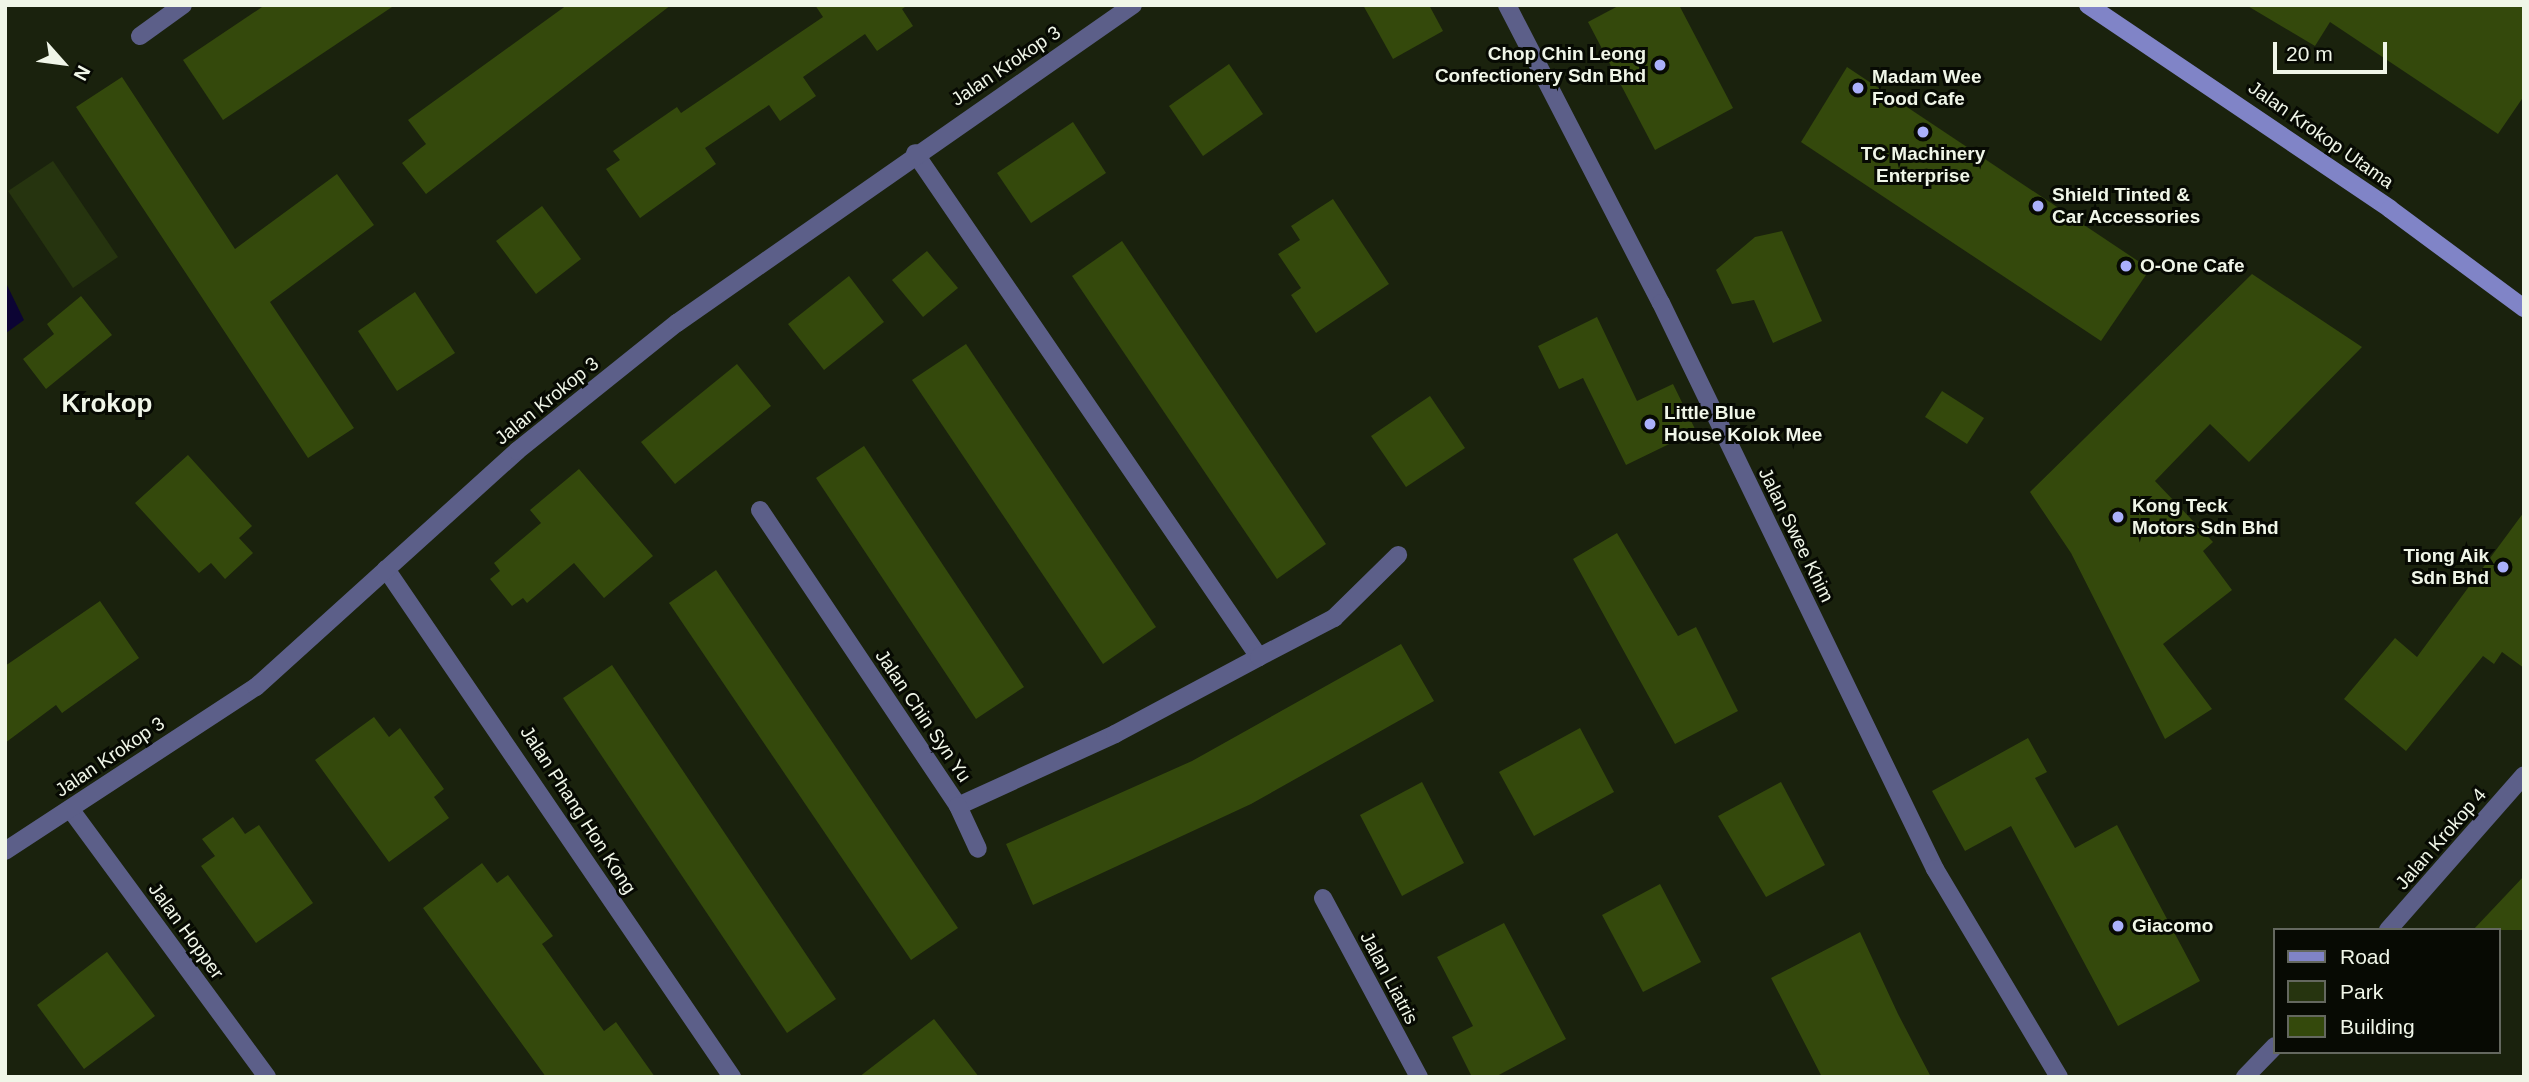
<!DOCTYPE html>
<style>
body{margin:0}
#map{position:relative;width:2529px;height:1082px;overflow:hidden;background:#1a220d;font-family:Arial,sans-serif}
div>[style]{position:absolute}
[style*='--x']{left:calc(var(--x)*1px);top:calc(var(--y)*1px);width:calc(var(--w)*1px);rotate:calc(var(--a)*1deg)}
.green>*{inset:0;background:#26340f}
.water>*{inset:0;background:#0c0434}
.building>*{inset:0;background:#34490c}
.street>*{height:18px;margin:-9px;padding:0 9px;transform-origin:9px;border-radius:9px;background:#5c5f89}
.secondary>*{height:18px;margin:-9px;padding:0 9px;transform-origin:9px;border-radius:9px;background:#8084c7}
.dots>*{width:19px;height:19px;translate:-50% -50%;box-sizing:border-box;border:4px solid #070a03;border-radius:50%}
span{translate:-50% -50%;white-space:nowrap;text-align:center;line-height:1.15;-webkit-text-stroke:6px #070a03;paint-order:stroke}
.poi-label{font-size:19px;color:#f0f6e8;font-weight:700}
.right{translate:-100% -50%;text-align:right}
.left{translate:0 -50%;text-align:left}
.street-label{font-size:19px;color:#f0f6e8}
.district-label{font-size:26px;color:#f0f6e8;font-weight:700}
.frame{position:absolute;inset:0;border:7px solid #f0f6e8;pointer-events:none}
.legend{position:absolute;left:2273px;top:928px;width:228px;height:126px;box-sizing:border-box;background:#070a03;border:2px solid #64685f;margin:0;padding:9px 12px;list-style:none;font-size:21px;color:#f0f6e8}
.legend li{display:flex;align-items:center;gap:14px;height:35px}
.legend b{width:35px;border:2px solid #64685f}
.north{position:absolute;left:28px;top:28px;width:70px;height:70px;-webkit-text-stroke:5px #070a03;paint-order:stroke;rotate:118deg;font-size:19px;font-weight:700;line-height:28px;text-align:center;color:#f0f6e8}
.north::after{content:'';display:block;margin:auto;width:24px;height:32px;background:#f0f6e8;clip-path:polygon(50% 0,100% 100%,50% 72%,0 100%)}
.scale{position:absolute;left:2273px;top:42px;width:114px;height:32px;box-sizing:border-box;border:4px solid #f0f6e8;border-top:0;padding-left:9px;font-size:21px;line-height:24px;white-space:nowrap;color:#f0f6e8;-webkit-text-stroke:5px #070a03;paint-order:stroke}
</style>
<div id="map">
<div class="green">
<div style="clip-path:polygon(53px 161px,118px 257px,73px 288px,8px 191px)"></div>
</div>
<div class="water">
<div style="clip-path:polygon(5px 281px,24px 320px,6px 333px,5px 333px)"></div>
</div>
<div class="building">
<div style="clip-path:polygon(265px 5px,395px 5px,223px 120px,183px 60px)"></div>
<div style="clip-path:polygon(567px 5px,671px 5px,426px 194px,402px 163px,426px 144px,408px 120px)"></div>
<div style="clip-path:polygon(815px 5px,908px 5px,902px 9px,913px 26px,877px 51px,865px 34px,803px 77px,816px 96px,780px 121px,769px 105px,705px 148px,716px 164px,640px 218px,606px 169px,620px 160px,613px 151px,677px 107px,681px 113px,823px 17px)"></div>
<div style="clip-path:polygon(1363px 5px,1429px 5px,1443px 31px,1393px 59px)"></div>
<div style="clip-path:polygon(1620px 5px,1679px 5px,1733px 108px,1655px 150px,1588px 22px)"></div>
<div style="clip-path:polygon(2246px 5px,2524px 5px,2524px 96px,2498px 134px,2330px 22px,2315px 46px)"></div>
<div style="clip-path:polygon(1229px 64px,1263px 114px,1203px 156px,1169px 106px)"></div>
<div style="clip-path:polygon(1847px 67px,2150px 269px,2101px 341px,1801px 142px)"></div>
<div style="clip-path:polygon(122px 77px,235px 249px,337px 174px,374px 225px,270px 302px,354px 428px,308px 458px,76px 107px)"></div>
<div style="clip-path:polygon(1073px 122px,1106px 173px,1031px 223px,997px 173px)"></div>
<div style="clip-path:polygon(1333px 199px,1389px 284px,1316px 333px,1291px 295px,1301px 288px,1278px 254px,1300px 240px,1291px 226px)"></div>
<div style="clip-path:polygon(542px 206px,581px 259px,536px 294px,496px 241px)"></div>
<div style="clip-path:polygon(1782px 231px,1822px 321px,1773px 343px,1754px 300px,1732px 304px,1716px 270px,1755px 237px)"></div>
<div style="clip-path:polygon(1122px 241px,1326px 544px,1277px 579px,1072px 276px)"></div>
<div style="clip-path:polygon(927px 251px,958px 288px,923px 317px,892px 280px)"></div>
<div style="clip-path:polygon(2252px 274px,2362px 347px,2249px 462px,2210px 424px,2155px 481px,2213px 542px,2203px 551px,2232px 590px,2163px 644px,2212px 709px,2165px 739px,2071px 553px,2030px 492px)"></div>
<div style="clip-path:polygon(849px 276px,884px 322px,824px 370px,788px 324px)"></div>
<div style="clip-path:polygon(415px 292px,455px 353px,397px 391px,358px 331px)"></div>
<div style="clip-path:polygon(81px 296px,112px 335px,46px 389px,23px 359px,54px 334px,47px 324px)"></div>
<div style="clip-path:polygon(1597px 317px,1637px 401px,1673px 384px,1696px 431px,1626px 465px,1583px 378px,1559px 389px,1538px 346px)"></div>
<div style="clip-path:polygon(966px 344px,1156px 627px,1103px 664px,912px 380px)"></div>
<div style="clip-path:polygon(737px 364px,771px 406px,675px 484px,641px 442px)"></div>
<div style="clip-path:polygon(1942px 391px,1984px 418px,1967px 444px,1925px 417px)"></div>
<div style="clip-path:polygon(1430px 396px,1465px 448px,1406px 487px,1371px 436px)"></div>
<div style="clip-path:polygon(864px 446px,1024px 687px,976px 719px,816px 478px)"></div>
<div style="clip-path:polygon(188px 455px,252px 526px,239px 538px,253px 553px,225px 579px,211px 563px,199px 573px,135px 503px)"></div>
<div style="clip-path:polygon(579px 469px,653px 556px,604px 598px,574px 563px,527px 603px,523px 598px,512px 606px,490px 579px,500px 571px,494px 563px,541px 523px,530px 510px)"></div>
<div style="clip-path:polygon(2524px 512px,2524px 668px,2502px 652px,2494px 664px,2483px 656px,2406px 751px,2344px 699px,2395px 638px,2417px 657px)"></div>
<div style="clip-path:polygon(1617px 533px,1678px 636px,1696px 627px,1738px 711px,1675px 744px,1573px 559px)"></div>
<div style="clip-path:polygon(716px 570px,958px 928px,911px 960px,669px 603px)"></div>
<div style="clip-path:polygon(100px 601px,139px 658px,62px 713px,56px 705px,5px 743px,5px 666px)"></div>
<div style="clip-path:polygon(1401px 644px,1434px 701px,1251px 804px,1033px 905px,1006px 844px,1192px 761px)"></div>
<div style="clip-path:polygon(612px 665px,836px 999px,787px 1033px,563px 698px)"></div>
<div style="clip-path:polygon(374px 717px,389px 737px,400px 728px,444px 789px,434px 797px,449px 818px,389px 862px,315px 760px)"></div>
<div style="clip-path:polygon(1580px 728px,1614px 792px,1534px 836px,1499px 772px)"></div>
<div style="clip-path:polygon(2028px 738px,2047px 772px,2035px 778px,2075px 848px,2117px 825px,2200px 981px,2118px 1026px,2011px 826px,1965px 851px,1932px 791px)"></div>
<div style="clip-path:polygon(1422px 782px,1464px 863px,1402px 896px,1360px 815px)"></div>
<div style="clip-path:polygon(1781px 782px,1825px 865px,1766px 897px,1718px 816px)"></div>
<div style="clip-path:polygon(233px 817px,245px 834px,259px 825px,313px 903px,256px 943px,201px 866px,215px 856px,202px 839px)"></div>
<div style="clip-path:polygon(482px 863px,497px 883px,508px 875px,553px 936px,542px 944px,604px 1031px,616px 1022px,655px 1077px,546px 1077px,423px 908px)"></div>
<div style="clip-path:polygon(2524px 876px,2524px 930px,2473px 930px)"></div>
<div style="clip-path:polygon(1660px 884px,1701px 962px,1643px 992px,1602px 915px)"></div>
<div style="clip-path:polygon(1504px 923px,1566px 1039px,1495px 1077px,1472px 1077px,1452px 1037px,1473px 1026px,1437px 957px)"></div>
<div style="clip-path:polygon(1860px 932px,1898px 1014px,1931px 1077px,1822px 1077px,1771px 978px)"></div>
<div style="clip-path:polygon(107px 952px,155px 1016px,84px 1069px,37px 1005px)"></div>
<div style="clip-path:polygon(934px 1019px,979px 1077px,859px 1077px)"></div>
</div>
<div class="street">
<div style="--x:1507;--y:5;--w:335;--a:62.7"></div>
<div style="--x:1661;--y:303;--w:629;--a:64.17"></div>
<div style="--x:1935;--y:869;--w:242;--a:59.2"></div>
<div style="--x:140;--y:36;--w:53;--a:-35.8"></div>
<div style="--x:760;--y:510;--w:356;--a:56.2"></div>
<div style="--x:958;--y:806;--w:173;--a:-24.6"></div>
<div style="--x:1115;--y:734;--w:163;--a:-28.1"></div>
<div style="--x:1259;--y:657;--w:610;--a:-124.32"></div>
<div style="--x:386;--y:569;--w:615;--a:55.74"></div>
<div style="--x:1259;--y:657;--w:85;--a:-27.5"></div>
<div style="--x:1334;--y:618;--w:90;--a:-44.5"></div>
<div style="--x:958;--y:806;--w:47;--a:65.1"></div>
<div style="--x:71;--y:810;--w:331;--a:53.7"></div>
<div style="--x:5;--y:851;--w:300;--a:-33.2"></div>
<div style="--x:256;--y:687;--w:352;--a:-42.1"></div>
<div style="--x:517;--y:451;--w:205;--a:-38.7"></div>
<div style="--x:677;--y:323;--w:556;--a:-34.89"></div>
<div style="--x:1323;--y:898;--w:203;--a:61.8"></div>
<div style="--x:2388;--y:930;--w:206;--a:-48.7"></div>
<div style="--x:2245;--y:1077;--w:43;--a:-45.9"></div>
</div>
<div class="secondary">
<div style="--x:2088;--y:5;--w:364;--a:34"></div>
<div style="--x:2390;--y:209;--w:167;--a:36.5"></div>
</div>
<div class="dots">
<div style="left:1660px;top:65px;background:#aab0fb"></div>
<div style="left:1858px;top:88px;background:#aab0fb"></div>
<div style="left:1923px;top:132px;background:#aab0fb"></div>
<div style="left:2038px;top:206px;background:#aab0fb"></div>
<div style="left:2126px;top:266px;background:#aab0fb"></div>
<div style="left:1650px;top:424px;background:#aab0fb"></div>
<div style="left:2118px;top:517px;background:#aab0fb"></div>
<div style="left:2503px;top:567px;background:#aab0fb"></div>
<div style="left:2118px;top:926px;background:#aab0fb"></div>
</div>
<div class="poi-label">
<span class="right" style="left:1646px;top:65px">Chop Chin Leong<br>Confectionery Sdn Bhd</span>
<span class="left" style="left:1872px;top:88px">Madam Wee<br>Food Cafe</span>
<span style="left:1923px;top:165px">TC Machinery<br>Enterprise</span>
<span class="left" style="left:2052px;top:206px">Shield Tinted &amp;<br>Car Accessories</span>
<span class="left" style="left:2140px;top:266px">O-One Cafe</span>
<span class="left" style="left:1664px;top:424px">Little Blue<br>House Kolok Mee</span>
<span class="left" style="left:2132px;top:517px">Kong Teck<br>Motors Sdn Bhd</span>
<span class="right" style="left:2489px;top:567px">Tiong Aik<br>Sdn Bhd</span>
<span class="left" style="left:2132px;top:926px">Giacomo</span>
</div>
<div class="street-label">
<span style="left:1006px;top:66px;rotate:-34deg">Jalan Krokop 3</span>
<span style="left:2321px;top:135px;rotate:35deg">Jalan Krokop Utama</span>
<span style="left:547px;top:401px;rotate:-39deg">Jalan Krokop 3</span>
<span style="left:1796px;top:535px;rotate:64deg">Jalan Swee Khim</span>
<span style="left:923px;top:716px;rotate:56deg">Jalan Chin Syn Yu</span>
<span style="left:110px;top:757px;rotate:-34deg">Jalan Krokop 3</span>
<span style="left:578px;top:810px;rotate:57deg">Jalan Phang Hon Kong</span>
<span style="left:2441px;top:839px;rotate:-49deg">Jalan Krokop 4</span>
<span style="left:186px;top:931px;rotate:54deg">Jalan Hopper</span>
<span style="left:1389px;top:978px;rotate:62deg">Jalan Liatris</span>
</div>
<div class="district-label">
<span style="left:107px;top:404px">Krokop</span>
</div>
<div class="frame"></div>
<ul class="legend">
<li><b style="height:9px;background:#8084c7"></b>Road</li>
<li><b style="height:19px;background:#26340f"></b>Park</li>
<li><b style="height:19px;background:#34490c"></b>Building</li>
</ul>
<div class="north">N</div>
<div class="scale">20 m</div>
</div>
